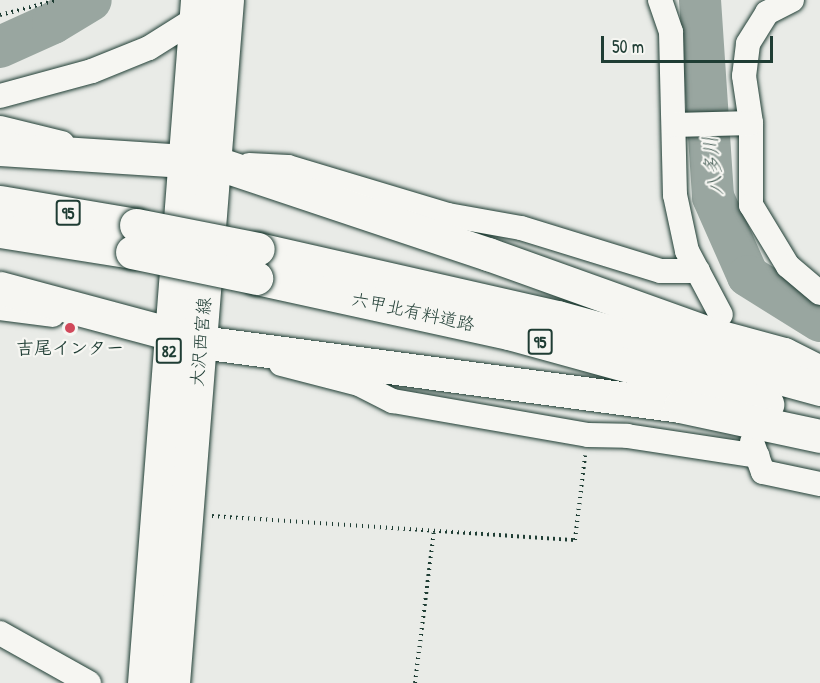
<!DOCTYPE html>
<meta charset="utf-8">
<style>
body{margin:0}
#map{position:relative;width:820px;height:683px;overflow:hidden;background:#e9ebe7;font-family:"Patrick Hand","Klee One",sans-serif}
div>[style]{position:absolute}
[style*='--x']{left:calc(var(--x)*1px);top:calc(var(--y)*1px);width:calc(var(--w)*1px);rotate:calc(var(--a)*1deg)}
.river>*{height:42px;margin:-21px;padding:0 21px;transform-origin:21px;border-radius:21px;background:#99a6a0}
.path>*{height:4px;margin-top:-2px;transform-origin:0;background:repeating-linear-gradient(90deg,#1f3d34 0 1.5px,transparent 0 6px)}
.roads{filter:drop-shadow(0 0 2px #1f3d34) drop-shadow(0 0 2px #1f3d34)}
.minor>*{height:24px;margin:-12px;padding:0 12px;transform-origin:12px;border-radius:12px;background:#f6f6f2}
.primary>*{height:33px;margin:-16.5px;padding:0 16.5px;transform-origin:16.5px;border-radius:16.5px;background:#f6f6f2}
.bridges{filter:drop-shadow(0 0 2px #1f3d34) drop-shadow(0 0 2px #1f3d34)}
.primary-bridge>*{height:33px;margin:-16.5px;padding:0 16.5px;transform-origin:16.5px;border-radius:16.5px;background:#f6f6f2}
.dots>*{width:16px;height:16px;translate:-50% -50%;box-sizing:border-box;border:3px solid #f6f6f2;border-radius:50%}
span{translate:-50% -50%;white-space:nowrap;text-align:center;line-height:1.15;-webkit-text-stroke:4.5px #f6f6f2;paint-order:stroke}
.shield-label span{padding:2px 4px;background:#f6f6f2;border:2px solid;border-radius:4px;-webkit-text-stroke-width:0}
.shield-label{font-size:16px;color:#1f3d34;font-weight:700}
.street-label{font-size:18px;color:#1f3d34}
.poi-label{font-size:18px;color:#1f3d34;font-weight:700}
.water-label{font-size:20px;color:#445c54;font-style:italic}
.scale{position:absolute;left:601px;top:36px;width:172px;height:27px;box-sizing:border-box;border:3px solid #1f3d34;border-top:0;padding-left:8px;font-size:18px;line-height:21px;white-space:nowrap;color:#1f3d34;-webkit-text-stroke:4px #f6f6f2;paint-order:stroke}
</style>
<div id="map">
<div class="river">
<div style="--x:700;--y:0;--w:197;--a:86.2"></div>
<div style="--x:713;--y:197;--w:86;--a:66.1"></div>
<div style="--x:748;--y:276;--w:85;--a:32"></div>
<div style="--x:0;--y:47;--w:58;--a:-24.4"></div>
<div style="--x:53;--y:23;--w:44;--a:-31.2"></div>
</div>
<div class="path">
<div style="--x:0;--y:15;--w:59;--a:-14.7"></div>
<div style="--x:212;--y:516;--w:364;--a:3.8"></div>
<div style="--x:575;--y:540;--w:85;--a:-83.2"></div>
<div style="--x:415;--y:683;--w:153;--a:-82.9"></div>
</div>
<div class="roads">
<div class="minor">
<div style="--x:660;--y:0;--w:34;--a:71"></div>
<div style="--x:671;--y:32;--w:163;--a:88.6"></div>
<div style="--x:675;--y:195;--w:57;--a:77.9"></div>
<div style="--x:687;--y:251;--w:72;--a:62"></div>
<div style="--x:792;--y:0;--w:28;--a:153"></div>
<div style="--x:767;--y:13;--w:36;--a:122"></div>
<div style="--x:748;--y:44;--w:32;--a:97"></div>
<div style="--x:744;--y:76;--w:48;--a:81.5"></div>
<div style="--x:751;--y:123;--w:82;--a:90"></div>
<div style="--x:751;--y:205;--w:71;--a:58.8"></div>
<div style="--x:788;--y:266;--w:42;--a:40.2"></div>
<div style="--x:0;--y:96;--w:95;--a:-15.2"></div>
<div style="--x:92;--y:71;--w:61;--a:-22"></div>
<div style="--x:149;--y:48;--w:54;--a:-32.2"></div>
<div style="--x:675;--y:125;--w:76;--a:-1.5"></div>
<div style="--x:0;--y:128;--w:64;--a:13.6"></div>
<div style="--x:249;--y:165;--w:39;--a:3"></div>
<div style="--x:288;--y:167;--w:167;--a:16.7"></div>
<div style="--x:448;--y:215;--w:74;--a:10.1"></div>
<div style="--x:521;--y:228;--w:146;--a:17.1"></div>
<div style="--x:661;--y:271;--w:37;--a:0"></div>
<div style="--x:0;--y:308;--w:53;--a:7.5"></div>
<div style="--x:281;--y:364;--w:81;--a:14.4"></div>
<div style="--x:359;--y:384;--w:38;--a:27"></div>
<div style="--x:393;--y:401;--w:198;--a:9.9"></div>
<div style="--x:588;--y:435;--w:39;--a:1"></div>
<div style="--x:627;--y:436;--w:132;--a:8.7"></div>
<div style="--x:752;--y:442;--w:32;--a:70"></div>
<div style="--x:763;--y:472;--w:58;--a:11.9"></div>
<div style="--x:0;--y:633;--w:102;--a:29.3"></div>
</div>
<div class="primary">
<div style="--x:0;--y:149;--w:216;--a:3.7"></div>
<div style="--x:216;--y:163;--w:287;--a:18.5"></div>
<div style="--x:488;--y:254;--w:243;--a:19.7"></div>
<div style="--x:717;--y:336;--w:69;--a:15"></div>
<div style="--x:784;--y:354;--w:40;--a:26.6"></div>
<div style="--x:0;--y:202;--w:138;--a:9.6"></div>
<div style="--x:0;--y:231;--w:134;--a:9"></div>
<div style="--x:258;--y:249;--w:307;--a:12.8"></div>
<div style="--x:557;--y:317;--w:273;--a:15.3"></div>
<div style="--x:256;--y:278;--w:259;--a:12.3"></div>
<div style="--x:509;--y:333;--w:268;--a:15.4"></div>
<div style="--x:0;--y:288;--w:208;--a:15"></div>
<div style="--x:201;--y:342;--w:483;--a:7.6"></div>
<div style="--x:680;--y:406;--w:143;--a:12.1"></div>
<div style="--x:144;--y:683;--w:685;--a:-85.56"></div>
<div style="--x:173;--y:683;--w:685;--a:-85.48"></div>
</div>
</div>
<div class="bridges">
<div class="primary-bridge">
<div style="--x:136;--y:225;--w:124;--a:11.1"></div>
<div style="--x:132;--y:252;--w:127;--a:11.8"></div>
</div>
</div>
<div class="dots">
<div style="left:70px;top:328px;background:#d1495b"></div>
</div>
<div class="shield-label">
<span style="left:68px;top:213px">95</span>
<span style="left:540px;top:342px">95</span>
<span style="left:169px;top:351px">82</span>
</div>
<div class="street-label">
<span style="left:413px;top:312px;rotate:12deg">六甲北有料道路</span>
<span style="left:201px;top:342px;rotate:-85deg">大沢西宮線</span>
</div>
<div class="poi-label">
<span style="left:70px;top:348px">吉尾インター</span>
</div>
<div class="water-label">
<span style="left:712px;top:166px;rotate:-96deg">八多川</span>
</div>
<div class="scale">50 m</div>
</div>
